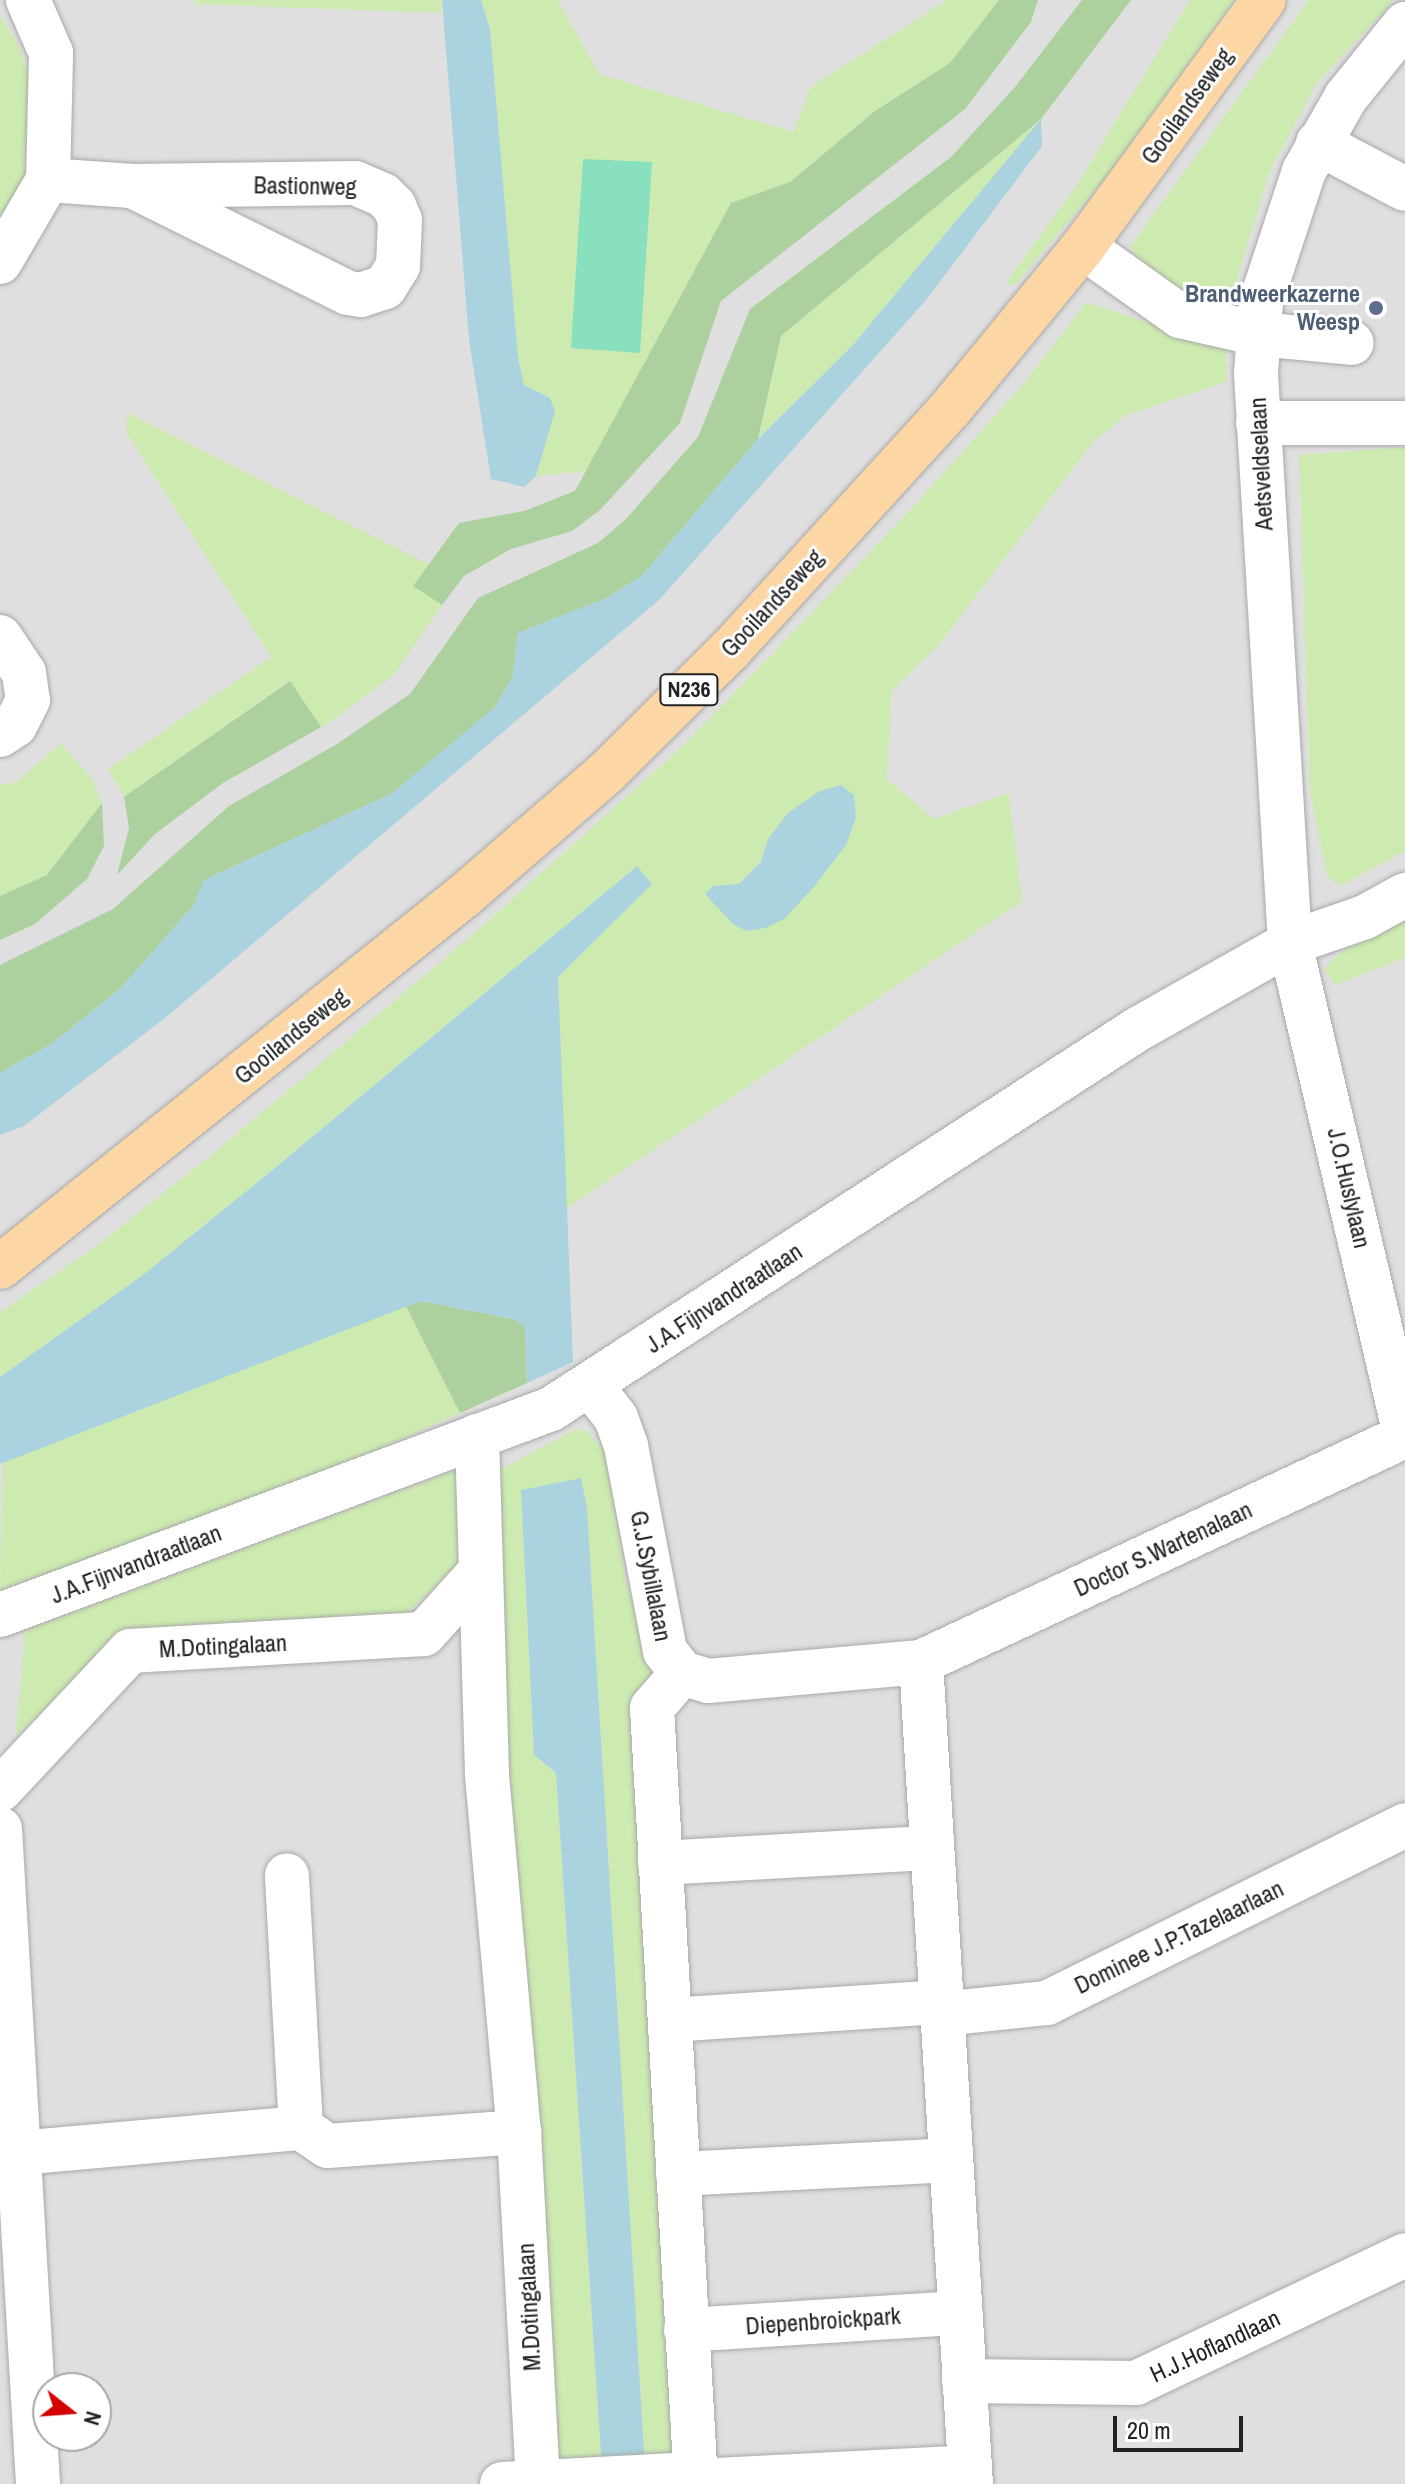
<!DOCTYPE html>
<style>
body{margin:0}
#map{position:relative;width:1405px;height:2484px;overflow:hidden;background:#f2efe9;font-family:"Archivo Narrow",sans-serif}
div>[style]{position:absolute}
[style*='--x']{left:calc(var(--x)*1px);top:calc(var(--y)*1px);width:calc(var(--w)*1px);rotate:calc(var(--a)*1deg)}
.residential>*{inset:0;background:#e0dfdf}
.grass>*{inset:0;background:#cdebb0}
.forest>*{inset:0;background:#add19e}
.pitch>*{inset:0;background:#88e0be}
.water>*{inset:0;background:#aad3df}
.roads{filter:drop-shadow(0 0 2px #a9a9a9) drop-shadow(0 0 2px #a9a9a9)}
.minor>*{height:44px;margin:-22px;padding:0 22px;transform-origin:22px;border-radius:22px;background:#fff}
.major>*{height:44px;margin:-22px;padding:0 22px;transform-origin:22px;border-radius:22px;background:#fcd6a4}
.dots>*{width:22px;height:22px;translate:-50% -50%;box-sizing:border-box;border:4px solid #fff;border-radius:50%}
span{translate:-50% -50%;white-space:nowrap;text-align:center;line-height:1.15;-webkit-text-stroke:6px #fff;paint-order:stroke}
.shield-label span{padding:2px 6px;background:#fff;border:2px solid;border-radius:6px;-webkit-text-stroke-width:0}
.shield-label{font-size:22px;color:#222;font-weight:700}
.street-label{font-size:24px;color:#222}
.service-label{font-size:24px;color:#4e5e75;font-weight:700}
.right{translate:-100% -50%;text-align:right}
.north{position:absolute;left:32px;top:2372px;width:80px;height:80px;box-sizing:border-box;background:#fff;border:2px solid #a7a7a7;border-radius:50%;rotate:107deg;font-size:22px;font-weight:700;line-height:32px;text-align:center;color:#222}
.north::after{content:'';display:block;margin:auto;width:28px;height:36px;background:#d40000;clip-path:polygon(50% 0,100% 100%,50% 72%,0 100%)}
.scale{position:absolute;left:1113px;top:2416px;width:130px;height:36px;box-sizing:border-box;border:4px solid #222;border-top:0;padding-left:10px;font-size:24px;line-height:28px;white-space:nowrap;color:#222;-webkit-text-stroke:6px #fff;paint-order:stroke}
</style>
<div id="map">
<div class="residential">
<div style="clip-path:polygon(evenodd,0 0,1405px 0,1405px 2484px,0 2484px,0 0,48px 2388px,96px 2388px,96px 2436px,48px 2436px,48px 2388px)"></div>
</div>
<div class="grass">
<div style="clip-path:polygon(197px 0,442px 0,441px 13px,193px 4px)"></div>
<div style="clip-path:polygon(481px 0,558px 0,599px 74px,793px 132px,811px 87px,947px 0,999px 0,950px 63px,875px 111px,790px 182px,731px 203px,587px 471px,536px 476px,555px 411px,550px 398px,524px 385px,518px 358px,490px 29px)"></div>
<div style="clip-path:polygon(1190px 0,1234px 0,1120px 161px,1014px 286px,1006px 283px,1078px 183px)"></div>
<div style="clip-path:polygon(1309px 0,1394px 0,1317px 83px,1269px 173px,1228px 311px,1159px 286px,1130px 247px)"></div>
<div style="clip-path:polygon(0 14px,20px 49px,34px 93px,35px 154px,0 233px)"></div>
<div style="clip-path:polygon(1041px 119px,853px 345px,758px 439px,781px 336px)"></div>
<div style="clip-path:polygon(evenodd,1087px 302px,1226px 348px,1227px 381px,1125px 416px,1094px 441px,938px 646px,892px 690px,887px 779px,934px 819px,1009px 793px,1022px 901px,563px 1211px,558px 977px,651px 884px,637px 866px,275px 1168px,143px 1275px,0 1377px,0 1312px,91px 1250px,208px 1158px,470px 937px,684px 745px,902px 519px,1021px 387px,1087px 302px,768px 839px,746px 931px,713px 886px,739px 884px,761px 861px,768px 839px)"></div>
<div style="clip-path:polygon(128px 413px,428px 564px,414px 586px,442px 605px,394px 675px,332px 721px,321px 727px,289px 681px,124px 797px,108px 769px,271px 657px,126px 432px)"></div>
<div style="clip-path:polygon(1405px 447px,1405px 851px,1341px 886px,1327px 876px,1310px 791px,1299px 455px)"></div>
<div style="clip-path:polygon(61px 743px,92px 779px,102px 803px,47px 875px,0 896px,0 785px,17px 782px)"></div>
<div style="clip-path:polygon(1405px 921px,1405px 958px,1336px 985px,1324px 969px,1347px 947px)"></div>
<div style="clip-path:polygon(406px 1306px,460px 1413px,310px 1480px,0 1593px,3px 1462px)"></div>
<div style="clip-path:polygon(576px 1429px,587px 1431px,605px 1452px,626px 1583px,659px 1673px,712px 2484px,646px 2484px,587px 1508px,580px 1478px,521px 1491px,534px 1755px,556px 1773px,603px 2484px,551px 2484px,489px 1476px)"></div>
<div style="clip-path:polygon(457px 1470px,459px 1563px,402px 1618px,129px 1632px,16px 1735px,25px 1630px)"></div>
</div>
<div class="forest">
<div style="clip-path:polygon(999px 0,1038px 0,1031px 22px,965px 109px,721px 301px,680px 423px,600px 510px,572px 531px,511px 549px,464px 576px,442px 605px,413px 586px,459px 523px,524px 511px,575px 491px,731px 203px,790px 182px,875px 111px,950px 63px)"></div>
<div style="clip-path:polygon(1082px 0,1131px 0,1041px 119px,781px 336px,758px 439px,642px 576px,607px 598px,518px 633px,513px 676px,495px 707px,451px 749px,391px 794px,204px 880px,194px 905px,120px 989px,53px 1043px,0 1073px,0 965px,113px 909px,229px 806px,337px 744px,410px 694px,478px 598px,598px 543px,626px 519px,698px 437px,750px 309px,951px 157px,1015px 87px)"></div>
<div style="clip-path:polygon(290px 681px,321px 727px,223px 783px,155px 834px,117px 875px,129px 828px,124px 797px)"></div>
<div style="clip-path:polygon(102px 803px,104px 846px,87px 879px,35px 924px,0 940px,0 896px,47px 875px)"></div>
<div style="clip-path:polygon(421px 1301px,514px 1319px,525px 1326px,527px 1383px,460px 1413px,406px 1306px)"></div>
</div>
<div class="pitch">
<div style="clip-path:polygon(583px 159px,652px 162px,640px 353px,571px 348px)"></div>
</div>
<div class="water">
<div style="clip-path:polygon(442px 0,481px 0,490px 29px,518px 358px,524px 385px,550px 398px,555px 411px,536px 476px,524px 487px,491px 479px,469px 340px)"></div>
<div style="clip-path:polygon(1041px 119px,1042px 146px,927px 299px,659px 600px,165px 1018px,24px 1126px,0 1135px,0 1073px,53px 1043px,120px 989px,194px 905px,204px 880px,391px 794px,495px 707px,513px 676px,518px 633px,607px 598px,642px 576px,758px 439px,853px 345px)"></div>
<div style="clip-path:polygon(841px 785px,854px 795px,856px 818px,846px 845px,813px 888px,784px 919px,765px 928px,746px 931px,732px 923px,705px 894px,713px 886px,739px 884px,761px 862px,768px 839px,788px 813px,820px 791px)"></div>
<div style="clip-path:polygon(637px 866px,652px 884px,558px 977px,573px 1362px,527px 1383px,525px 1326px,514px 1319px,421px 1301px,0 1464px,0 1377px,143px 1275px,275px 1168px)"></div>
<div style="clip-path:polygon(581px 1478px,587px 1508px,646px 2484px,603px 2484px,556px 1773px,534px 1755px,521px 1490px)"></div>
</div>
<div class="roads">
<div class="minor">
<div style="--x:1405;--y:24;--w:94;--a:128.9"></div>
<div style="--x:1346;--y:97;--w:85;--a:119.6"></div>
<div style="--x:1304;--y:171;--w:138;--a:108.2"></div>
<div style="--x:1261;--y:302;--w:72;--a:94"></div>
<div style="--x:1256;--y:374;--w:570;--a:86.58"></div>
<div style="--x:1290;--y:943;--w:504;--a:76.82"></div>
<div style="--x:1318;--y:143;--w:98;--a:27.9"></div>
<div style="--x:48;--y:180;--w:84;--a:4.1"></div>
<div style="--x:132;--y:186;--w:223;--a:-0.8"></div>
<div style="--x:355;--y:183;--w:30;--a:23"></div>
<div style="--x:383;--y:195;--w:16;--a:45"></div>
<div style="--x:394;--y:206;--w:15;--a:67"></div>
<div style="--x:400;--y:220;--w:46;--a:92.5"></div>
<div style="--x:398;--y:266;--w:25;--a:122"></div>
<div style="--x:385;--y:287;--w:25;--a:162"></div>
<div style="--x:361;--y:295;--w:13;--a:-171"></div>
<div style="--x:348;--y:293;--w:241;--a:-153.6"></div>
<div style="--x:1083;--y:247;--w:119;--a:35.4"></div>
<div style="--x:1180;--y:316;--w:81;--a:12.8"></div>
<div style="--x:1259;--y:334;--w:93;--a:5.5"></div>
<div style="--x:0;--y:262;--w:95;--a:-59.7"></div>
<div style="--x:48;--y:180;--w:127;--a:-88.6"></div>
<div style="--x:51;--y:53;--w:58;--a:-113.5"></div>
<div style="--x:1258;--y:423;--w:147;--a:0"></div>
<div style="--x:0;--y:637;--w:43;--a:56.3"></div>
<div style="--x:24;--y:673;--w:27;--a:82"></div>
<div style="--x:28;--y:700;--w:28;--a:117"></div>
<div style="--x:15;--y:725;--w:18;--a:146"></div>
<div style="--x:592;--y:1387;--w:39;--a:52"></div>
<div style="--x:616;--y:1418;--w:30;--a:70"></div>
<div style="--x:626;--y:1446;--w:209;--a:79.2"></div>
<div style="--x:665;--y:1651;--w:28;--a:52"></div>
<div style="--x:682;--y:1673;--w:27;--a:17"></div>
<div style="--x:708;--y:1681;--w:214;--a:-5.1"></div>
<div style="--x:921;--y:1662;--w:534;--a:-25.03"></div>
<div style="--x:477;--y:1436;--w:339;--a:88.3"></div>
<div style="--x:487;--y:1775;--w:358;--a:84.9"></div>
<div style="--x:519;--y:2132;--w:353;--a:86.9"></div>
<div style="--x:0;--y:1615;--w:588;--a:-20.5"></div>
<div style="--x:551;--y:1409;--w:699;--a:-32.92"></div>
<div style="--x:1138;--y:1029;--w:175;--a:-29.5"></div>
<div style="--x:1290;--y:943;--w:79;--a:-19.1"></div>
<div style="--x:1365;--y:917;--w:46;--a:-28.8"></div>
<div style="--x:921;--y:1662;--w:824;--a:86.52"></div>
<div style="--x:682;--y:1673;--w:46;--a:130.6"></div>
<div style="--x:652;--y:1708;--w:777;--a:86.75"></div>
<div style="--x:0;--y:1790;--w:190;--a:-46.9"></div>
<div style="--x:130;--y:1651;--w:294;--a:-3.3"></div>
<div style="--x:424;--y:1634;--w:82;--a:-48"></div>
<div style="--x:0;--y:1829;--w:656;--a:86.68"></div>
<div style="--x:660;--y:1863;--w:272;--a:-3.2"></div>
<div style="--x:942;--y:2014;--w:106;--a:-6"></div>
<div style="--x:1047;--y:2003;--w:400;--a:-26.4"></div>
<div style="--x:670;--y:2020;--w:273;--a:-3.8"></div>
<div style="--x:301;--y:2128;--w:32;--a:34"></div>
<div style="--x:328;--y:2146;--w:192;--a:-4.2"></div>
<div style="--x:0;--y:2162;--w:21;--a:-25"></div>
<div style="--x:19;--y:2153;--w:283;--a:-5.1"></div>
<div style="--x:301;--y:2128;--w:253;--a:-93.2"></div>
<div style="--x:678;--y:2174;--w:273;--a:-2.9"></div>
<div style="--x:686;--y:2330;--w:275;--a:-3.6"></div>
<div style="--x:964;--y:2381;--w:172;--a:0.7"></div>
<div style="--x:1136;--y:2383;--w:298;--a:-25.4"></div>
<div style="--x:696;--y:2481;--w:274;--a:-2.9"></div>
<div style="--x:502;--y:2484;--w:193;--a:-3"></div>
</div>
<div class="major">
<div style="--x:0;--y:1267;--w:595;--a:-38.66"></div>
<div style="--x:465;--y:895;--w:188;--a:-40.9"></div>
<div style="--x:607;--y:772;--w:173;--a:-44.8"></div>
<div style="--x:730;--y:650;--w:326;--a:-47.6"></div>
<div style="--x:950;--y:409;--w:210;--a:-50.6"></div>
<div style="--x:1083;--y:247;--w:306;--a:-53.8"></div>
</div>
</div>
<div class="dots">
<div style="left:1376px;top:308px;background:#5c6f8a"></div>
</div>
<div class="shield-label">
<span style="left:689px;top:690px">N236</span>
</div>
<div class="street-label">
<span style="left:1187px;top:106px;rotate:-54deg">Gooilandseweg</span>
<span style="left:305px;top:186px;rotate:1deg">Bastionweg</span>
<span style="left:1261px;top:464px;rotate:-93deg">Aetsveldselaan</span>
<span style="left:772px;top:603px;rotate:-47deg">Gooilandseweg</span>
<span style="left:291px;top:1036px;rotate:-39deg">Gooilandseweg</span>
<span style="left:1349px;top:1188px;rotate:77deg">J.O.Huslylaan</span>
<span style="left:724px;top:1298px;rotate:-33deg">J.A.Fijnvandraatlaan</span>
<span style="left:1163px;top:1549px;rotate:-25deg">Doctor S.Wartenalaan</span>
<span style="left:136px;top:1564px;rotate:-21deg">J.A.Fijnvandraatlaan</span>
<span style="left:651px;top:1576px;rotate:79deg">G.J.Sybillalaan</span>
<span style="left:223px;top:1646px;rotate:-3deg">M.Dotingalaan</span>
<span style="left:1179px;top:1937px;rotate:-26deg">Dominee J.P.Tazelaarlaan</span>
<span style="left:529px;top:2307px;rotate:-93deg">M.Dotingalaan</span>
<span style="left:823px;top:2321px;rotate:-4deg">Diepenbroickpark</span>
<span style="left:1215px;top:2346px;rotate:-25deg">H.J.Hoflandlaan</span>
</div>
<div class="service-label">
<span class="right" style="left:1360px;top:308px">Brandweerkazerne<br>Weesp</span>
</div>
<div class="north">N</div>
<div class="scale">20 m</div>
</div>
